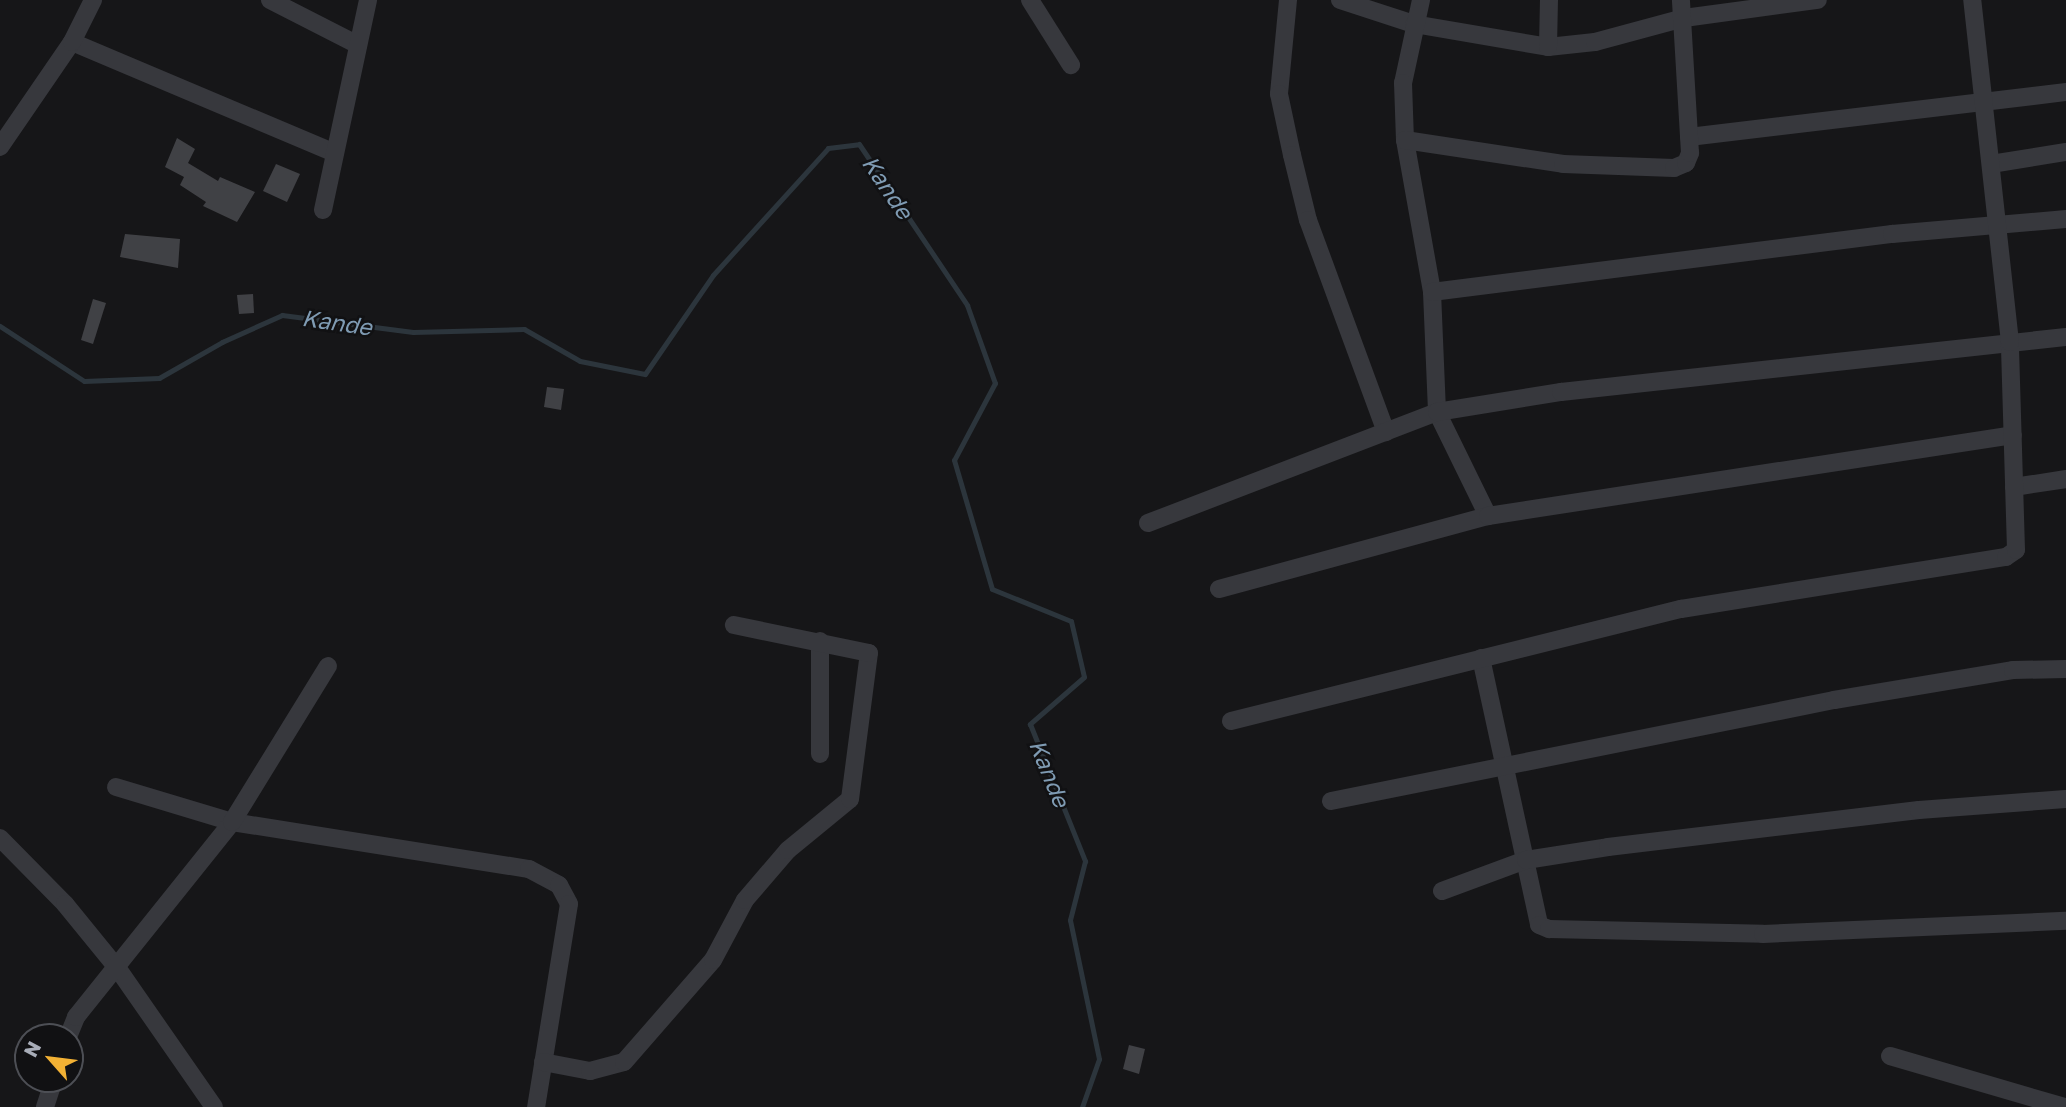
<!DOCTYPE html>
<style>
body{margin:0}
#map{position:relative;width:2066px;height:1107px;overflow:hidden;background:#161618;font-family:"Golos Text",sans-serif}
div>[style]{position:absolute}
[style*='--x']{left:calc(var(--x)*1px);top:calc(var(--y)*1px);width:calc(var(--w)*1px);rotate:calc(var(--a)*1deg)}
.stream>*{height:5px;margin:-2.5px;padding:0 2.5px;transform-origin:2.5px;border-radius:2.5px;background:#2c353c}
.building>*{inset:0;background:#404145}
.street>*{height:18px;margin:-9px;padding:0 9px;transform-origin:9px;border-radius:9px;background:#37383d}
span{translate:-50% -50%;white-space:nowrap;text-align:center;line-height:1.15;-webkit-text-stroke:5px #111113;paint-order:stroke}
.water-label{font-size:23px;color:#7f9bb3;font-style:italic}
.north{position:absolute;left:14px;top:1023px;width:70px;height:70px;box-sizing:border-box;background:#111113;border:2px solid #4d4f55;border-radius:50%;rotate:298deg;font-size:19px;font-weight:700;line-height:28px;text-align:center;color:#a8adb8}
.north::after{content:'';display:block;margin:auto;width:24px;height:32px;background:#f2b134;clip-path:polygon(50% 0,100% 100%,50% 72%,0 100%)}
</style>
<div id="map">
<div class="stream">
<div style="--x:0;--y:326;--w:100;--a:33.2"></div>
<div style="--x:84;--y:381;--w:75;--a:-2.3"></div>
<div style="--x:159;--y:378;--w:73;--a:-29.7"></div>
<div style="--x:222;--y:342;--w:66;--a:-24.2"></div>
<div style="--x:282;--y:315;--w:132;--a:7.4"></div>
<div style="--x:413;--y:332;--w:111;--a:-1.5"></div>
<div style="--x:524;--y:329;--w:64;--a:29.7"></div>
<div style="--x:580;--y:361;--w:66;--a:11.3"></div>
<div style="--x:645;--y:374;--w:120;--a:-55.5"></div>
<div style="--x:713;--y:275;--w:171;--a:-47.8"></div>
<div style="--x:828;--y:148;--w:31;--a:-7"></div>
<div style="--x:859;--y:144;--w:194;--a:56.1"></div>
<div style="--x:967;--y:305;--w:83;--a:70.3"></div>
<div style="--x:995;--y:383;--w:87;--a:118"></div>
<div style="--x:954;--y:460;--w:134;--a:73.6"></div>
<div style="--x:992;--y:589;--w:85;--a:22.1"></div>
<div style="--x:1071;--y:621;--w:57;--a:76.9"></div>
<div style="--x:1084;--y:677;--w:72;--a:139"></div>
<div style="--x:1030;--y:724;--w:148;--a:68.1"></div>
<div style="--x:1085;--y:861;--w:61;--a:104.3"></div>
<div style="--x:1070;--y:920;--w:142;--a:78.2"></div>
<div style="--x:1099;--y:1059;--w:51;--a:109.5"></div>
</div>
<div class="building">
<div style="clip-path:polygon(177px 138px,195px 149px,188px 163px,218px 181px,220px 177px,255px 192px,237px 222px,203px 206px,206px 202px,180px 185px,184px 177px,165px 167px)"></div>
<div style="clip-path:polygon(276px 164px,300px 174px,287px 202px,263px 191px)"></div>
<div style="clip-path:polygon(125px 234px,180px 239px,178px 268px,120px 257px)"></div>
<div style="clip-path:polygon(253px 294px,254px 313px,239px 314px,237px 295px)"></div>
<div style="clip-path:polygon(93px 299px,106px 303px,93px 344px,81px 340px)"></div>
<div style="clip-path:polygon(547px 387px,564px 389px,561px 410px,544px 407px)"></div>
<div style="clip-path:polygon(1129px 1045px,1145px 1049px,1139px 1074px,1123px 1069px)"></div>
</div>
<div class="street">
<div style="--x:270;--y:0;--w:99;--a:27.1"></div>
<div style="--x:1030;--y:0;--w:77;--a:57.8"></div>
<div style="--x:1288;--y:0;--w:94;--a:95.5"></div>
<div style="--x:1279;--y:94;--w:62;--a:78"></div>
<div style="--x:1292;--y:155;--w:67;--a:76.2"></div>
<div style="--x:1308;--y:220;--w:226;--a:69.8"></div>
<div style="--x:1340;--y:0;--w:78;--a:18"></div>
<div style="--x:1414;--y:24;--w:136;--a:9.7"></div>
<div style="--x:1548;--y:47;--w:47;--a:-6.1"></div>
<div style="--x:1595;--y:42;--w:92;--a:-15.1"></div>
<div style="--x:1684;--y:18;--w:135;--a:-7.7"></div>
<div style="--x:1421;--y:0;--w:85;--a:102.2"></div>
<div style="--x:1403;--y:83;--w:57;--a:88"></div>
<div style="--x:1405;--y:140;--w:154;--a:79.9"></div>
<div style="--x:1432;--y:292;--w:120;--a:87.6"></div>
<div style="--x:1437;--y:412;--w:116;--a:63.9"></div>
<div style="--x:72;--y:42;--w:285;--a:22.9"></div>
<div style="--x:1548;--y:47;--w:47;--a:-88.8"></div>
<div style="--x:1689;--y:137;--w:380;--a:-6.8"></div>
<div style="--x:1405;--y:140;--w:160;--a:8.6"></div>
<div style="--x:1563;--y:164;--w:111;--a:2.1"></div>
<div style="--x:1674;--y:168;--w:13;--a:-23"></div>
<div style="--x:1686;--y:163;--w:11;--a:-68"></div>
<div style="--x:1690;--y:153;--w:153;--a:-93.4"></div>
<div style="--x:0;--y:147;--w:127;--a:-55.6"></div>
<div style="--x:72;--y:42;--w:47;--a:-63.4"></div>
<div style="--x:1991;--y:164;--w:76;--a:-9.1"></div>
<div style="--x:323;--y:210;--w:215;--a:-77.9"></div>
<div style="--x:1432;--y:292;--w:464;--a:-7.2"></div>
<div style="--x:1892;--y:234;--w:175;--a:-4.9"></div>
<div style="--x:2014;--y:487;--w:53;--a:-8.7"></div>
<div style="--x:1148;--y:523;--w:310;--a:-21"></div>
<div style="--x:1437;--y:412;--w:126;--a:-9.2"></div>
<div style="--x:1561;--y:392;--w:508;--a:-6.22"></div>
<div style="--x:1219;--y:589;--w:279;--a:-15.2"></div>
<div style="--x:1488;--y:516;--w:531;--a:-8.77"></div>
<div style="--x:820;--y:641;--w:113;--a:90"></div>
<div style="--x:1481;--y:658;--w:273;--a:77.7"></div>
<div style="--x:1539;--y:925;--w:11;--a:22"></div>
<div style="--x:1549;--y:929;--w:214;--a:1.3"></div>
<div style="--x:1763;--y:934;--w:303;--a:-2.5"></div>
<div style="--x:1231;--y:721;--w:464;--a:-14"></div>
<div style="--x:1681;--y:609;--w:329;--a:-9.1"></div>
<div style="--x:2006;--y:557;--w:12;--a:-35"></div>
<div style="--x:2016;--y:550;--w:208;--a:-91.7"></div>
<div style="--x:2010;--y:342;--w:344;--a:-96.3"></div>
<div style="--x:116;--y:787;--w:121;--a:16.8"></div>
<div style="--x:232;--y:822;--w:301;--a:9"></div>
<div style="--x:529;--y:869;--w:34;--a:28"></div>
<div style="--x:559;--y:885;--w:21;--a:62"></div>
<div style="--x:569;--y:904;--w:206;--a:99.2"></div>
<div style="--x:1331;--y:801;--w:513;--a:-11.35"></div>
<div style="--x:1834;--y:700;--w:181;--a:-9.5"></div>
<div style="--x:2013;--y:670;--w:53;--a:-1.1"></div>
<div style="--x:0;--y:838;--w:93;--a:45.4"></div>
<div style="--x:65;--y:904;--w:84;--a:50.8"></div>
<div style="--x:118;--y:969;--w:168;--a:55.2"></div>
<div style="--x:1442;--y:891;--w:90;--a:-20.3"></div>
<div style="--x:1526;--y:860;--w:83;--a:-9"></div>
<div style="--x:1608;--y:847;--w:313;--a:-6.8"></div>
<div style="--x:1919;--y:810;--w:147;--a:-4.3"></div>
<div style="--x:68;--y:1037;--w:22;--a:-68"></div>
<div style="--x:76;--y:1017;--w:250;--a:-51.3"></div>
<div style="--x:232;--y:822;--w:183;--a:-58.4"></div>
<div style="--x:1890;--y:1056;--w:181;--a:16.3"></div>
<div style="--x:543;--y:1062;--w:48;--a:10.8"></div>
<div style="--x:590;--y:1071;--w:35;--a:-15"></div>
<div style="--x:624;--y:1062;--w:135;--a:-48.9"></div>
<div style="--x:713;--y:960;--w:68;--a:-61.9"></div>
<div style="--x:745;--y:900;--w:66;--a:-49.3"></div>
<div style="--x:788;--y:850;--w:80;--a:-39.4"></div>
<div style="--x:850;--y:799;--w:147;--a:-82.6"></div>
<div style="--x:869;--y:653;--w:138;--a:-168.3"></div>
<div style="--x:45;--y:1107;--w:29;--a:-72"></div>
</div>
<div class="water-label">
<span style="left:888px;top:187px;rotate:56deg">Kande</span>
<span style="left:337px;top:322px;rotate:8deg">Kande</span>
<span style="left:1050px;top:773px;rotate:68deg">Kande</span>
</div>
<div class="north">N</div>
</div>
